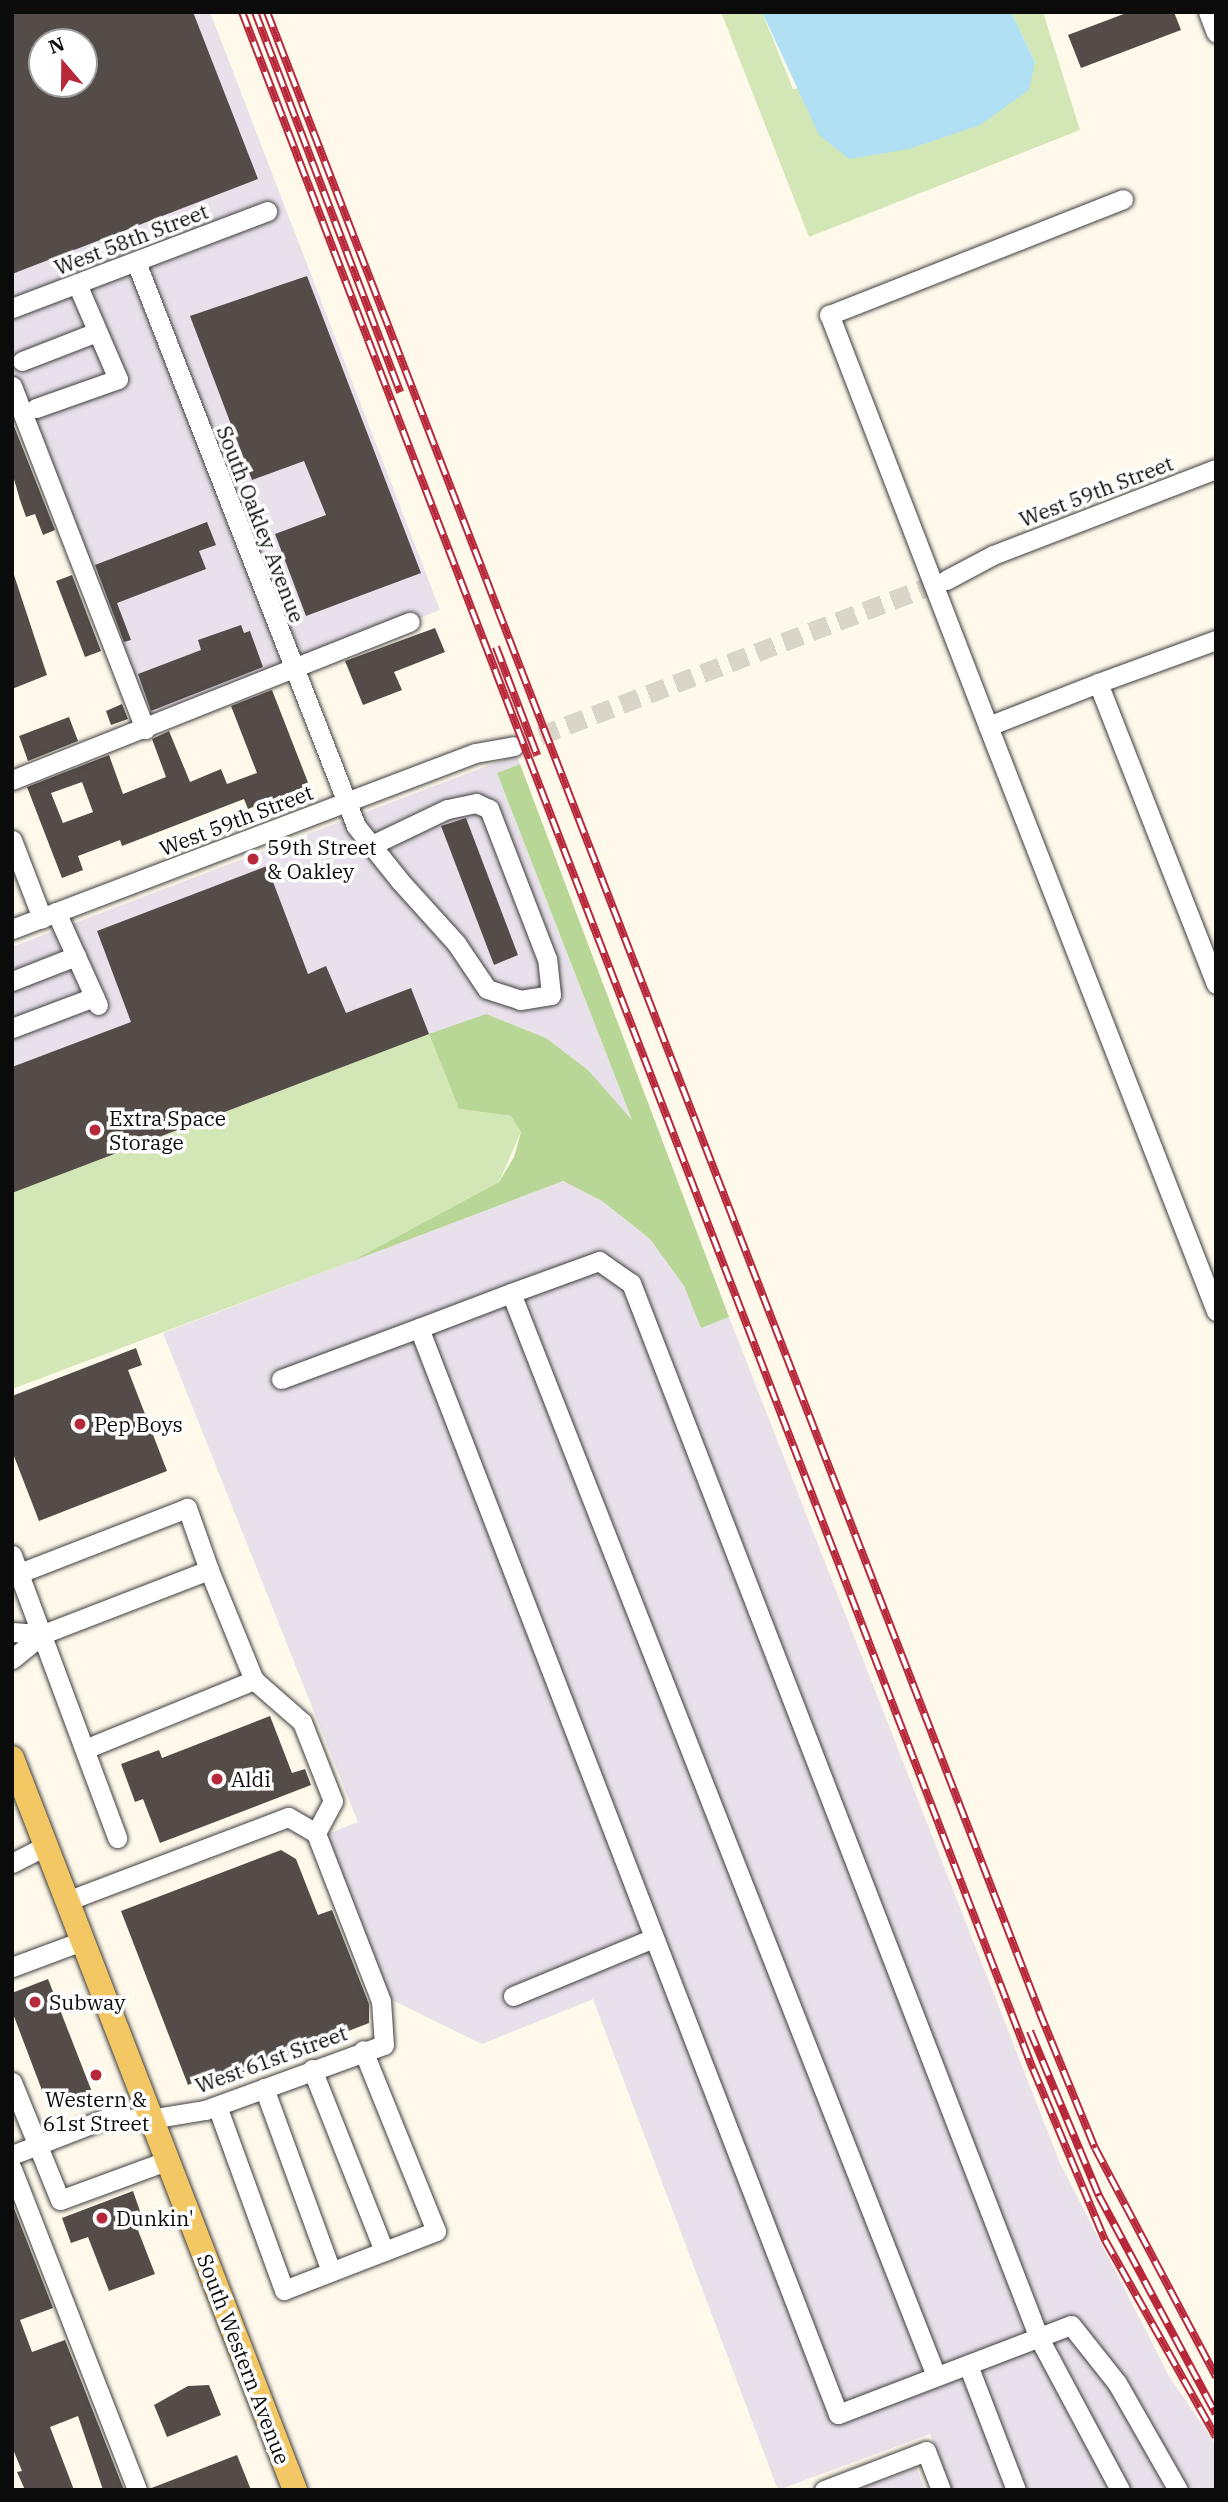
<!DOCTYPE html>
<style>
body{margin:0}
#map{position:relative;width:1228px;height:2502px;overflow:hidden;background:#fef9eb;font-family:"IBM Plex Serif",serif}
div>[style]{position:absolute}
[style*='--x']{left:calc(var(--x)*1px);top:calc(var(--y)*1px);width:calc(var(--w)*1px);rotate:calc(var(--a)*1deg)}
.industrial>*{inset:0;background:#e8e0ea}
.green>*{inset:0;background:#d3e7b6}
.forest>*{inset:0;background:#b8d796}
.water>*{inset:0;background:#b1e0f4}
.building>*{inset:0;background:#544c48}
.minor-tunnel>*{height:19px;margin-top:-9.5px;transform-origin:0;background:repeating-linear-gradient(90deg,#dad5c9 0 19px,transparent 0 29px)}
.roads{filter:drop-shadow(0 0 2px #3e3e3e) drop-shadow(0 0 2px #3e3e3e)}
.minor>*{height:19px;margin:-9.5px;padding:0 9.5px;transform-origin:9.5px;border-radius:9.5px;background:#fff}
.major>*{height:24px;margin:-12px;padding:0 12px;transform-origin:12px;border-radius:12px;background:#f4c765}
.rail>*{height:8px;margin-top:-4px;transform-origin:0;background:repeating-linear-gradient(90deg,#fff 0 16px,#b6283a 0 32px);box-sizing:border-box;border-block:2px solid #b6283a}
.dots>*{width:19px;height:19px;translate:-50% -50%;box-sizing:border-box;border:4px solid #fff;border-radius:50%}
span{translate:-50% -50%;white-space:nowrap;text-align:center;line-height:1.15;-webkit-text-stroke:7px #fff;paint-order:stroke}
.street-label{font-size:21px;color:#0b0b0b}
.poi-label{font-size:21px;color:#0b0b0b}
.left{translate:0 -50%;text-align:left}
.frame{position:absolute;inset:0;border:14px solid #0b0b0b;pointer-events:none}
.north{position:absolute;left:28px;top:28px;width:70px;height:70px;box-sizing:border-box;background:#fff;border:2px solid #9d9d9d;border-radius:50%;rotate:340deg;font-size:19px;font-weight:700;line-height:28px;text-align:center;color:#0b0b0b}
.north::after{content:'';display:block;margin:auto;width:24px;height:32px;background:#b6283a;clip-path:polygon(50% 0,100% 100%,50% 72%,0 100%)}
</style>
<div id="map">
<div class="industrial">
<div style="clip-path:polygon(evenodd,12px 12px,210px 12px,440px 610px,145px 729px,12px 386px,12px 12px,42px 42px,84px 42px,84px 84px,42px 84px,42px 42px)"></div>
<div style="clip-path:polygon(516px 755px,520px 764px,497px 773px,633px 1123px,588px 1070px,546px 1038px,486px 1014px,12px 1192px,12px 947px)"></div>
<div style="clip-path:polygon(563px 1181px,602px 1201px,650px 1239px,684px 1286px,701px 1327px,729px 1317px,1060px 2163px,1169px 2376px,1216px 2445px,1216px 2490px,952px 2490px,930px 2434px,778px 2490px,593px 1999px,482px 2044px,386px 1997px,328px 1834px,358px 1822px,163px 1333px)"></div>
<div style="clip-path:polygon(916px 2467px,925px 2490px,856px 2490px,857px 2490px)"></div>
</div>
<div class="green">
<div style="clip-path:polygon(721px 12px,762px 12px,793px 89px,1035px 62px,1011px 12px,1043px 12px,1080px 130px,809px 237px)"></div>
<div style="clip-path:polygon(429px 1034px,459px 1109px,511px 1116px,521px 1132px,499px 1182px,350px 1262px,12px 1389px,12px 1193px)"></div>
</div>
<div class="forest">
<div style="clip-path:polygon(520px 764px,729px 1317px,701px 1328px,684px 1286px,650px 1239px,602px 1201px,563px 1181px,350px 1262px,499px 1182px,514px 1157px,521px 1132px,511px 1116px,459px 1109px,429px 1034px,486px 1014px,546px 1038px,588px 1070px,632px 1120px,497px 773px)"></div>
</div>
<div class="water">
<div style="clip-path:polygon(762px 12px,1011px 12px,1035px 62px,1029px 90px,980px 125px,909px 149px,849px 159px,819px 135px)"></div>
</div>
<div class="building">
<div style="clip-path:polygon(evenodd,12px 12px,193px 12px,258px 179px,12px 274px,12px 12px,42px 42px,84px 42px,84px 84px,42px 84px,42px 42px)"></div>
<div style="clip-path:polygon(1129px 12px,1174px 12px,1181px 30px,1081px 68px,1068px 35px)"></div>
<div style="clip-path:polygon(307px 276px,421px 573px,306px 616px,275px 534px,326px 515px,304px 461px,252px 480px,190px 316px)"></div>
<div style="clip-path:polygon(12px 421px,55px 530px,43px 535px,35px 514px,26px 517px,20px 500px,12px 472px)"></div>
<div style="clip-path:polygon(207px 522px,216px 545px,199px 551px,206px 569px,117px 603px,131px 640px,124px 642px,95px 565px)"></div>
<div style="clip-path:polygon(12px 569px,47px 675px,12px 689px)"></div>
<div style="clip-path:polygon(72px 575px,101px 651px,85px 657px,56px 581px)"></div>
<div style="clip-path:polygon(241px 625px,244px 633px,250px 631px,263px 667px,151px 711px,138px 674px,201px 650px,198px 640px)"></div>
<div style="clip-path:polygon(435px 628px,445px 652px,394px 672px,402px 690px,363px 705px,345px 661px)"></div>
<div style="clip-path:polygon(evenodd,272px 690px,309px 785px,248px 809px,244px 799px,122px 846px,120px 840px,78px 856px,83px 870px,62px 878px,27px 787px,109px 755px,123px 794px,166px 777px,152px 739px,169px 731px,190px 782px,221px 769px,227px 784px,257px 773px,231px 706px,272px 690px,82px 782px,93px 812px,63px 823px,51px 793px,82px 782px)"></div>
<div style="clip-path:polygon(122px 704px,128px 719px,111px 725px,106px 711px)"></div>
<div style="clip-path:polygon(69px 717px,78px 741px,28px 761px,19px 736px)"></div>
<div style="clip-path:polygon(466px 818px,518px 955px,494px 965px,441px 826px)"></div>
<div style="clip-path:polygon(267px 866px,308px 974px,326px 966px,346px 1013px,411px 988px,429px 1034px,12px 1193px,12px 1067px,131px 1022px,97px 931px)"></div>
<div style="clip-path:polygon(136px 1348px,142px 1365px,128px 1370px,167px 1471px,39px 1521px,12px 1451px,12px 1396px)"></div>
<div style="clip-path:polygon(270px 1716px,292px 1773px,305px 1769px,311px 1785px,160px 1843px,143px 1799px,135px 1802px,121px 1764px,159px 1750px,162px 1758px)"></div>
<div style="clip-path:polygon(281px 1850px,296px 1859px,318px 1915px,332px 1910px,369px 2004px,369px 2023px,200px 2089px,198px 2081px,188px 2085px,121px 1911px)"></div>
<div style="clip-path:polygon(48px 1979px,92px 2092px,49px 2109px,12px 2011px,12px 1993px)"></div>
<div style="clip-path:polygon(133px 2191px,142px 2217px,134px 2220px,155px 2274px,109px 2291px,88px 2237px,71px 2243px,62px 2218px)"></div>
<div style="clip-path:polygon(12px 2203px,53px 2308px,20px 2320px,32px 2352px,65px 2340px,124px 2490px,103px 2490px,78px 2416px,50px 2427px,74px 2490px,25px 2490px,17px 2472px,22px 2471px,12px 2447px)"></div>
<div style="clip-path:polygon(209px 2385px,221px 2415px,167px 2437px,154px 2405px,188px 2386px)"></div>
<div style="clip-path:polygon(237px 2455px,251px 2490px,150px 2490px,149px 2489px)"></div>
</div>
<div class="minor-tunnel">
<div style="--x:513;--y:746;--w:464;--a:-21"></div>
</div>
<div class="roads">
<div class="minor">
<div style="--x:1208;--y:12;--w:22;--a:69"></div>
<div style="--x:136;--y:262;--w:605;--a:68.69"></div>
<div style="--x:356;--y:826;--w:70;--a:51.3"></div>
<div style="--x:400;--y:881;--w:84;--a:47.9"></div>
<div style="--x:456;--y:943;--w:55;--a:56"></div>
<div style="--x:487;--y:989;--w:35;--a:18"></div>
<div style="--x:520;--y:1000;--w:31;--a:-9"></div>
<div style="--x:551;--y:995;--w:36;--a:-96"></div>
<div style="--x:547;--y:959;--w:161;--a:-111.1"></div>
<div style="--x:489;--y:809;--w:14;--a:-155"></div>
<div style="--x:476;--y:803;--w:30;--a:168"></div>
<div style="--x:447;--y:809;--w:83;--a:154.4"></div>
<div style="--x:12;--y:308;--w:273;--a:-20.8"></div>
<div style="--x:22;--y:361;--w:77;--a:-21.3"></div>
<div style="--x:12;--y:386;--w:368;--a:68.8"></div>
<div style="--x:36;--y:408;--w:87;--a:-19.5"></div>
<div style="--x:118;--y:379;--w:103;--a:-113.3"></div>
<div style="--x:946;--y:580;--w:53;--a:-28"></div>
<div style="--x:993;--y:555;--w:239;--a:-21.1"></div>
<div style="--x:1216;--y:640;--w:126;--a:160"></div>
<div style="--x:1098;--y:683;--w:323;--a:68.6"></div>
<div style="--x:1098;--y:683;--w:118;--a:158.6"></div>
<div style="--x:988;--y:726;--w:628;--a:68.71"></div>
<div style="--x:988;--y:726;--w:441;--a:-111.1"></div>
<div style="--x:829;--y:315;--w:316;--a:-21.5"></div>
<div style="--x:12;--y:780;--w:428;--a:-21.7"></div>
<div style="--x:12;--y:840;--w:84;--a:69"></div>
<div style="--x:56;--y:912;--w:102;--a:65.7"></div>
<div style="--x:12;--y:929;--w:495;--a:-20.8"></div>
<div style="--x:475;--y:753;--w:39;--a:-10"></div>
<div style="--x:12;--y:981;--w:69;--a:-21.3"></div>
<div style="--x:12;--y:1028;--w:88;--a:-20.7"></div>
<div style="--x:511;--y:1293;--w:94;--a:-20"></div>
<div style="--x:599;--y:1261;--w:39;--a:35"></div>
<div style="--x:631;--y:1283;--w:1131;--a:68.86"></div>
<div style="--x:1039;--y:2338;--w:172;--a:61.9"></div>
<div style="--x:419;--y:1328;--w:98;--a:-20.8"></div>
<div style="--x:511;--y:1293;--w:1163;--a:68.57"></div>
<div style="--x:281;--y:1379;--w:147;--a:-20.3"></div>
<div style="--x:419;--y:1328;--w:1164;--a:68.9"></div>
<div style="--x:838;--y:2414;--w:249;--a:-20.9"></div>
<div style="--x:1071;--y:2325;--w:74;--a:51.6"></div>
<div style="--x:1117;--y:2383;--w:123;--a:60.3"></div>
<div style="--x:12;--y:1555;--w:302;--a:69.6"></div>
<div style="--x:209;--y:1570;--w:119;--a:67.8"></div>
<div style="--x:254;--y:1680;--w:64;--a:41.2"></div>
<div style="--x:302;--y:1722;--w:85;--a:68.6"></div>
<div style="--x:333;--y:1801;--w:36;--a:118"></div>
<div style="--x:12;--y:1632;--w:31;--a:4"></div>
<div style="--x:12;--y:1659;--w:40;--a:-39"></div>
<div style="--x:43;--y:1634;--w:178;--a:-21.1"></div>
<div style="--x:209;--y:1570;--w:66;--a:-109.5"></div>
<div style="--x:187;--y:1508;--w:180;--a:158.8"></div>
<div style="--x:85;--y:1749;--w:183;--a:-22.2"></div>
<div style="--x:12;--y:1863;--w:38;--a:-27"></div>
<div style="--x:12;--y:1967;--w:75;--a:-20.4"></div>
<div style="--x:513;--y:1996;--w:152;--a:-22.4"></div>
<div style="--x:312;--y:2069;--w:196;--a:68.4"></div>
<div style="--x:12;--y:2082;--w:127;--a:67.9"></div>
<div style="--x:60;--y:2200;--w:113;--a:-20.2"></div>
<div style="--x:264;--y:2088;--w:195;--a:69.9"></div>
<div style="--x:217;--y:2106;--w:196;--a:70"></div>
<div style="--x:284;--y:2290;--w:163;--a:-21.2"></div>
<div style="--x:436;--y:2231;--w:195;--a:-112"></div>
<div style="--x:12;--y:2155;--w:102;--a:-21.3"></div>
<div style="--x:107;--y:2118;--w:43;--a:1.3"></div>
<div style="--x:150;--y:2119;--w:56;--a:-9.3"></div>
<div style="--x:205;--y:2110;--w:190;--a:-20"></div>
<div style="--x:384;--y:2045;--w:44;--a:-93.9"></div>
<div style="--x:381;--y:2001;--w:180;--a:-111.2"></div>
<div style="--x:316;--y:1833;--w:32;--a:-150"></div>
<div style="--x:288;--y:1817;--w:236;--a:159.2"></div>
<div style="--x:12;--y:2169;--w:344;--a:68.7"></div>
<div style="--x:968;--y:2365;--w:134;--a:69"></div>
<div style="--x:824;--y:2490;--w:109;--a:-20.9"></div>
<div style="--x:926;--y:2451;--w:42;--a:69"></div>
</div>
<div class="major">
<div style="--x:12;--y:1758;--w:785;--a:68.86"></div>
</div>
</div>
<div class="rail">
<div style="--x:242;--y:12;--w:2204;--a:68.97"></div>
<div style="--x:1033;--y:2069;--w:186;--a:67.2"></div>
<div style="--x:1105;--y:2240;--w:226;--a:60.6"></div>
<div style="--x:255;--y:12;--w:407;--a:69.1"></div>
<div style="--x:267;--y:12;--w:2143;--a:68.88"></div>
<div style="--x:1039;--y:2011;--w:148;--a:67.8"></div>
<div style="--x:1095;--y:2148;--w:259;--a:62.1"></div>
<div style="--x:496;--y:647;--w:116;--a:69.2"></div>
<div style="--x:1030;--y:2031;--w:179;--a:67.3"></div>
<div style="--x:1099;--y:2196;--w:247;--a:61.8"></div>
</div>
<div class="dots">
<div style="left:253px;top:859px;background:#b6283a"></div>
<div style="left:95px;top:1130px;background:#b6283a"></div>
<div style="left:80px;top:1424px;background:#b6283a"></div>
<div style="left:217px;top:1779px;background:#b6283a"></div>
<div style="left:35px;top:2002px;background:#b6283a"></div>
<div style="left:96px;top:2075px;background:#b6283a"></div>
<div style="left:102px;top:2218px;background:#b6283a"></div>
</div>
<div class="street-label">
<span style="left:131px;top:239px;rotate:-21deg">West 58th Street</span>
<span style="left:1096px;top:491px;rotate:-21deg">West 59th Street</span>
<span style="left:261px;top:524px;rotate:69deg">South Oakley Avenue</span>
<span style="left:236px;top:820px;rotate:-21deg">West 59th Street</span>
<span style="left:271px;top:2059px;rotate:-20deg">West 61st Street</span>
<span style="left:244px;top:2359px;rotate:69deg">South Western Avenue</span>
</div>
<div class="poi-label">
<span class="left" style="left:267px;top:859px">59th Street<br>&amp; Oakley</span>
<span class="left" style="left:109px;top:1130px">Extra Space<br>Storage</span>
<span class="left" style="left:94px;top:1424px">Pep Boys</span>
<span class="left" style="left:231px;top:1779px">Aldi</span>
<span class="left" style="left:49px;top:2002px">Subway</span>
<span style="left:96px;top:2111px">Western &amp;<br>61st Street</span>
<span class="left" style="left:116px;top:2218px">Dunkin'</span>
</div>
<div class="frame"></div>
<div class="north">N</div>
</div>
